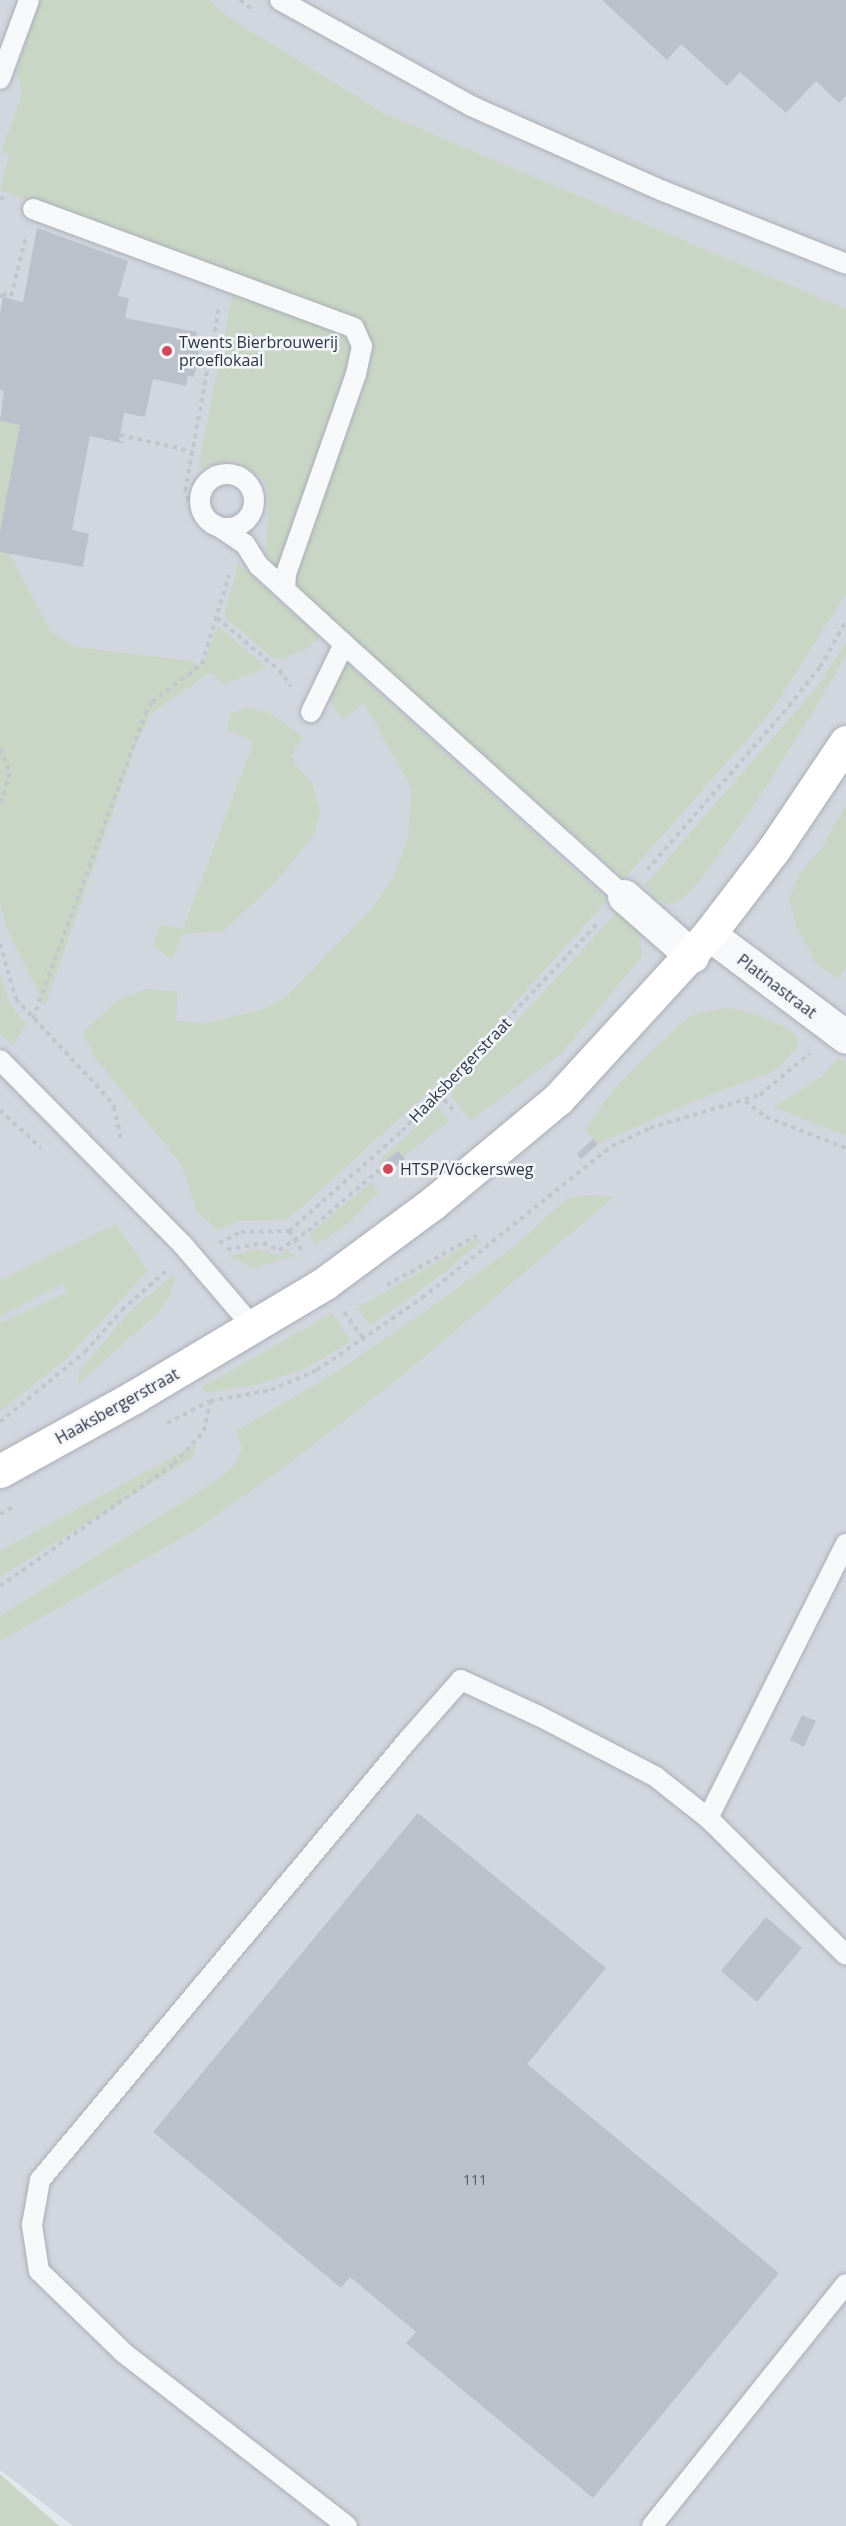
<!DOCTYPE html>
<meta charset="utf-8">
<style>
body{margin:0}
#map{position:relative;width:846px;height:2526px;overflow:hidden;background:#e4e7ec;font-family:"Open Sans",sans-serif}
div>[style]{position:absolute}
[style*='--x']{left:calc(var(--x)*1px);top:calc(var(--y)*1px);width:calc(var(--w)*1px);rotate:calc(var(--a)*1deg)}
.built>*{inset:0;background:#d2d6de}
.green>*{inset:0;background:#c9d6c5}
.building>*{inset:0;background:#bbc0ca}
.path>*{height:4px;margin-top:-2px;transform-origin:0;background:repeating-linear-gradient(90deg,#c2c5cb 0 4.5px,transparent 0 9px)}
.roads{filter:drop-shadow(0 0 2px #a9aeb7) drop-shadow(0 0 2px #a9aeb7)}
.service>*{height:20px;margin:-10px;padding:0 10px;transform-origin:10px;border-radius:10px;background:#f7f8fa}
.service>.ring{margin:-10px;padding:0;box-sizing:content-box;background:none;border:20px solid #f7f8fa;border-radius:50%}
.minor>*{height:33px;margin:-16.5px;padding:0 16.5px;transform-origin:16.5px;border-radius:16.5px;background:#f7f8fa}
.primary>*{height:33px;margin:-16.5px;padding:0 16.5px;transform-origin:16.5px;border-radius:16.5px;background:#fff}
.dots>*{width:16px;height:16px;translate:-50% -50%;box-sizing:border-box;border:3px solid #f4f6f9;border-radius:50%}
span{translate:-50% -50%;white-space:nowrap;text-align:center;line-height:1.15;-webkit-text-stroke:5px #f4f6f9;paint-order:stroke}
.number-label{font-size:14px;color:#4f5766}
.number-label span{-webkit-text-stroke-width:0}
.poi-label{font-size:16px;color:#2b3445}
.left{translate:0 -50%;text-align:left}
.street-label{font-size:16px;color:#2b3445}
</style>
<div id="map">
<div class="built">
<div style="clip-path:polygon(0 0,846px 0,846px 2526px,73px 2526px,0 2470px)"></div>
</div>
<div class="green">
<div style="clip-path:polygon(40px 0,209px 0,228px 17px,383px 113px,846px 309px,846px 593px,772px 711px,624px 879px,296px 589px,293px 581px,373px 360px,369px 339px,357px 319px,0 190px,9px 155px,1px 152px,22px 94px,17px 71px)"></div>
<div style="clip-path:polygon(233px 292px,337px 328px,353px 347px,352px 361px,277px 570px,265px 552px,269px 500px,266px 486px,259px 476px,235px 460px,198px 468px)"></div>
<div style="clip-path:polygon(0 421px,34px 428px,9px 553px,51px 632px,74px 647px,192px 661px,202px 667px,218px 626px,267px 668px,223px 684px,210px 672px,151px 714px,138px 740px,45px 1006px,8px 931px,0 904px)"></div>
<div style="clip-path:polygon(238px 564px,319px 637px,310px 647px,281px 660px,272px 658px,224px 616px)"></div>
<div style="clip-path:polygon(846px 643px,846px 656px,806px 723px,753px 807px,698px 883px,678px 902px,667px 904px,653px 898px,645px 885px,815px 689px)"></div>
<div style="clip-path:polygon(346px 663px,607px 900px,464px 1060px,296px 1212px,283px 1220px,239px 1221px,218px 1230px,197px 1212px,181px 1164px,95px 1058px,82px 1033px,118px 1000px,147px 989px,177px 992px,176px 1021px,207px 1023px,264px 1009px,288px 995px,372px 908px,393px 878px,408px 838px,411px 788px,364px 703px,342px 720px,332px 704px,332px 685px,338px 669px)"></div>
<div style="clip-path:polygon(249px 707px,273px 715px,303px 737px,291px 757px,313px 786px,320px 812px,314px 835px,280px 877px,224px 931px,183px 934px,172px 959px,153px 946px,160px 925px,183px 929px,254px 741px,226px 730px,231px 713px)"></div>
<div style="clip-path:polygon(846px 805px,846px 967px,839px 979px,817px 965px,796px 926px,789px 898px,799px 875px,823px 846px)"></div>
<div style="clip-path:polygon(618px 911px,639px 928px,642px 956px,562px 1053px,470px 1121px,450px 1094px)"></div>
<div style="clip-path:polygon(0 972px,9px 1002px,26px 1024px,13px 1045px,0 1034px)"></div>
<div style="clip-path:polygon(725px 1008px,750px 1012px,789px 1029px,799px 1040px,795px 1050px,775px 1071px,694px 1101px,598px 1144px,585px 1130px,613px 1090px,679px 1025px,695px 1014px)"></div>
<div style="clip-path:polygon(838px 1058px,846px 1063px,846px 1136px,774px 1107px,822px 1076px)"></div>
<div style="clip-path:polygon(438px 1107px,449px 1121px,403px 1157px,398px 1151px,380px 1165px,378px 1162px)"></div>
<div style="clip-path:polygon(371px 1182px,379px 1192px,348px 1224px,316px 1245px,309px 1234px)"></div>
<div style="clip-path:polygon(587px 1195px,614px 1197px,399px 1378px,283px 1468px,196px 1530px,0 1641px,0 1616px,213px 1483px,235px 1465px,242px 1448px,236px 1431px,336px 1372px,436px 1304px,516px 1245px,566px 1199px)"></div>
<div style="clip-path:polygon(116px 1224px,148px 1271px,67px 1358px,0 1411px,0 1323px,68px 1292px,62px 1284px,0 1317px,0 1280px)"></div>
<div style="clip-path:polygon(478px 1238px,481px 1242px,434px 1280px,371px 1325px,356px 1309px)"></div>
<div style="clip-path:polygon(258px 1249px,281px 1256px,286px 1249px,295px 1256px,254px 1268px,229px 1256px)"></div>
<div style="clip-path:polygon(175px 1274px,171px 1293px,159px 1312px,78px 1384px,79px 1372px,129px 1312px)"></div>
<div style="clip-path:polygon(332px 1313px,351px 1341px,327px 1356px,304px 1369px,255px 1385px,205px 1393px,200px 1388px)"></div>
<div style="clip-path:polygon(196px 1444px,192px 1458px,0 1577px,0 1551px)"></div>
<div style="clip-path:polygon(0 2474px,59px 2526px,0 2526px)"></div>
</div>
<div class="building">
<div style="clip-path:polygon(602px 0,846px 0,846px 96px,839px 103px,816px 81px,786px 113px,740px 72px,727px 86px,681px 44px,667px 60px)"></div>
<div style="clip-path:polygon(37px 228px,128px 261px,118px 296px,129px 298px,125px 318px,197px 332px,195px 341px,201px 342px,194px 377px,188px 376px,186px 386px,153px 379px,145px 417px,124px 413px,119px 440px,125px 444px,90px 436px,72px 530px,89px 534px,83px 567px,0 552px,0 531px,20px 425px,0 421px,4px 391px,0 390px,0 314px,3px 297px,23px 302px)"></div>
<div style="clip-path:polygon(593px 1139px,598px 1144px,581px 1159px,577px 1154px)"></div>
<div style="clip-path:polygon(398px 1151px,405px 1159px,386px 1173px,380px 1165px)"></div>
<div style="clip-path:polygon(802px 1715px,816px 1721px,804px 1747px,790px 1740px)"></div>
<div style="clip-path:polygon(418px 1813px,606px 1968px,527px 2064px,779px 2273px,593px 2498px,406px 2343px,416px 2332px,350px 2277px,341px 2288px,153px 2132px)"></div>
<div style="clip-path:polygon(766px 1917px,802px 1948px,757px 2002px,721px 1971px)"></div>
</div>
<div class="path">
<div style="--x:240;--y:0;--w:14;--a:36"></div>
<div style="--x:0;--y:197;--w:9;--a:21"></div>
<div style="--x:0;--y:298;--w:4;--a:-63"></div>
<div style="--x:2;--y:294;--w:9;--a:13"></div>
<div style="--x:11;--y:296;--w:61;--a:-75.7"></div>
<div style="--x:120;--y:435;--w:73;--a:12.7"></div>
<div style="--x:195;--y:517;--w:28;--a:-111"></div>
<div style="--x:185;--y:491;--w:186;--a:-79.5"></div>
<div style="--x:217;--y:618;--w:81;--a:40"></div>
<div style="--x:279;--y:670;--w:20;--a:53"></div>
<div style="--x:0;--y:749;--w:26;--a:67"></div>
<div style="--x:10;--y:773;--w:34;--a:107"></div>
<div style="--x:647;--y:870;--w:217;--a:-49.1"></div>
<div style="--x:789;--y:706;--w:50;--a:-51.5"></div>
<div style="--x:820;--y:667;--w:53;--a:-60.5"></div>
<div style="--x:0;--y:944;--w:57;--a:73.8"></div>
<div style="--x:16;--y:999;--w:135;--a:47.1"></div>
<div style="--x:108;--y:1098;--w:11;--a:56"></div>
<div style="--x:114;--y:1107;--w:33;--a:78"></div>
<div style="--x:33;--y:1019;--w:325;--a:-69.8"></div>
<div style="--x:145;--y:714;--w:14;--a:-60"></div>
<div style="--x:152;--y:702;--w:63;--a:-37.2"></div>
<div style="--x:202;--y:664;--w:93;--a:-73.1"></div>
<div style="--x:438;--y:1093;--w:28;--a:48"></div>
<div style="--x:745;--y:1101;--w:26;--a:37"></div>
<div style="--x:766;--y:1117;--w:86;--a:21.2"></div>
<div style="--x:0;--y:1110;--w:56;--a:42.8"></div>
<div style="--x:289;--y:1231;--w:27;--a:57"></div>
<div style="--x:219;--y:1243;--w:25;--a:-27"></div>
<div style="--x:241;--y:1232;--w:48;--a:-1.2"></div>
<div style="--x:289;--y:1231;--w:151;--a:-41.5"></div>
<div style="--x:402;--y:1131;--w:287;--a:-46.7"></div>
<div style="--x:227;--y:1249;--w:36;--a:-9"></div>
<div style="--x:263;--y:1243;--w:17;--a:24"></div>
<div style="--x:279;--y:1250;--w:35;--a:-33"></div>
<div style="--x:308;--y:1231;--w:94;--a:-40.7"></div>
<div style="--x:379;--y:1170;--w:5;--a:53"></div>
<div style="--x:387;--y:1285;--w:102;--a:-28.8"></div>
<div style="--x:344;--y:1312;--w:32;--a:54"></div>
<div style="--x:0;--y:1422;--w:110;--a:-39.5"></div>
<div style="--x:85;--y:1352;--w:56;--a:-48.6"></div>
<div style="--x:122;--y:1310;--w:60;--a:-41.6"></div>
<div style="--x:167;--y:1423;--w:48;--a:-27.1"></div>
<div style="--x:210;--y:1401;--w:62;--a:-10.2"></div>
<div style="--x:271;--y:1390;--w:50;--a:-23.5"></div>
<div style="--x:317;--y:1370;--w:127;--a:-34.4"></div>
<div style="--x:422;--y:1298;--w:243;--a:-38.7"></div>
<div style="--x:612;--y:1146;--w:42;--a:-25.3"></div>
<div style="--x:650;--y:1128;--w:115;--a:-16.7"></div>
<div style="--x:760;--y:1095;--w:65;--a:-40"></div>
<div style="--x:0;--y:1514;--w:17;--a:-28"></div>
<div style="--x:0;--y:1586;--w:213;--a:-35"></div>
<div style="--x:174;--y:1464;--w:45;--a:-47.7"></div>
<div style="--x:204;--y:1431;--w:30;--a:-78"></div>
</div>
<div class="roads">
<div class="service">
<div style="--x:280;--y:0;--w:218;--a:29"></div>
<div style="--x:471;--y:106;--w:210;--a:23.9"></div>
<div style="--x:663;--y:191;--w:197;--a:21.7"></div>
<div style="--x:0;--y:79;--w:84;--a:-69.8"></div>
<div style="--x:33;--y:209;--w:342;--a:20.3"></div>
<div style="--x:354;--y:328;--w:20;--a:66"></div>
<div style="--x:362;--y:346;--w:29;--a:102"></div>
<div style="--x:356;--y:374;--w:212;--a:109.3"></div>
<div style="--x:286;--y:574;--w:14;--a:94"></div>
<div class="ring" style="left:200px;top:474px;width:34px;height:34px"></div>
<div style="--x:221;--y:528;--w:29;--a:34"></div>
<div style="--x:245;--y:544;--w:26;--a:58"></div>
<div style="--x:259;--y:566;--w:115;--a:42.5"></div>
<div style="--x:344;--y:644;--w:377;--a:42"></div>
<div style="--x:311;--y:712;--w:76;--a:-64.1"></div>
<div style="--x:0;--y:1060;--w:260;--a:45.3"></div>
<div style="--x:183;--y:1245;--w:108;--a:49.5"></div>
<div style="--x:708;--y:1818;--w:307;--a:-63.3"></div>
<div style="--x:347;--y:2526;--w:284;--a:-142.2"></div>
<div style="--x:123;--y:2352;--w:117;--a:-136"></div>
<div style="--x:39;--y:2271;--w:47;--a:-98.7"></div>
<div style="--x:32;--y:2225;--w:46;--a:-79.9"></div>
<div style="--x:40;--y:2180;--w:574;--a:-50.09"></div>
<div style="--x:408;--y:1740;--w:80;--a:-48.5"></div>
<div style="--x:461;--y:1680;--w:86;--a:24.8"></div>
<div style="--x:539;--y:1716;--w:132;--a:27.5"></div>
<div style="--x:656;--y:1777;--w:66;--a:38.3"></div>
<div style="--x:708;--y:1818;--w:194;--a:44.8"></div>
<div style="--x:652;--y:2526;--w:310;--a:-51.3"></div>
</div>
<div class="minor">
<div style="--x:624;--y:896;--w:91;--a:41.4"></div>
<div style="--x:709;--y:934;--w:171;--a:36.9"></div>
</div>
<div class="primary">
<div style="--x:0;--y:1471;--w:153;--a:-28.9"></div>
<div style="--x:134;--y:1397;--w:222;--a:-30.8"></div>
<div style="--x:325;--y:1283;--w:134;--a:-36.5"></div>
<div style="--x:433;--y:1203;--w:163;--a:-39.8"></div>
<div style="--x:558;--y:1099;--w:224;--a:-47.5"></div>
<div style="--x:709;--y:934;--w:107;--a:-52.6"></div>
<div style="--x:774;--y:849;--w:129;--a:-56.1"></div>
</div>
</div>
<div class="dots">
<div style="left:167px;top:351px;background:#d1495b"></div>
<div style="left:388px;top:1169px;background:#d1495b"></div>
</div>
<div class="number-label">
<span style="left:475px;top:2180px">111</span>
</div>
<div class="poi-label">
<span class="left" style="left:179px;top:351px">Twents Bierbrouwerij<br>proeflokaal</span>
<span class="left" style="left:400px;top:1169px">HTSP/Vöckersweg</span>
</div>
<div class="street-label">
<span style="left:777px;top:986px;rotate:37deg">Platinastraat</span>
<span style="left:460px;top:1070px;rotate:-46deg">Haaksbergerstraat</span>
<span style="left:117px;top:1406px;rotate:-29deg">Haaksbergerstraat</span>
</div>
</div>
